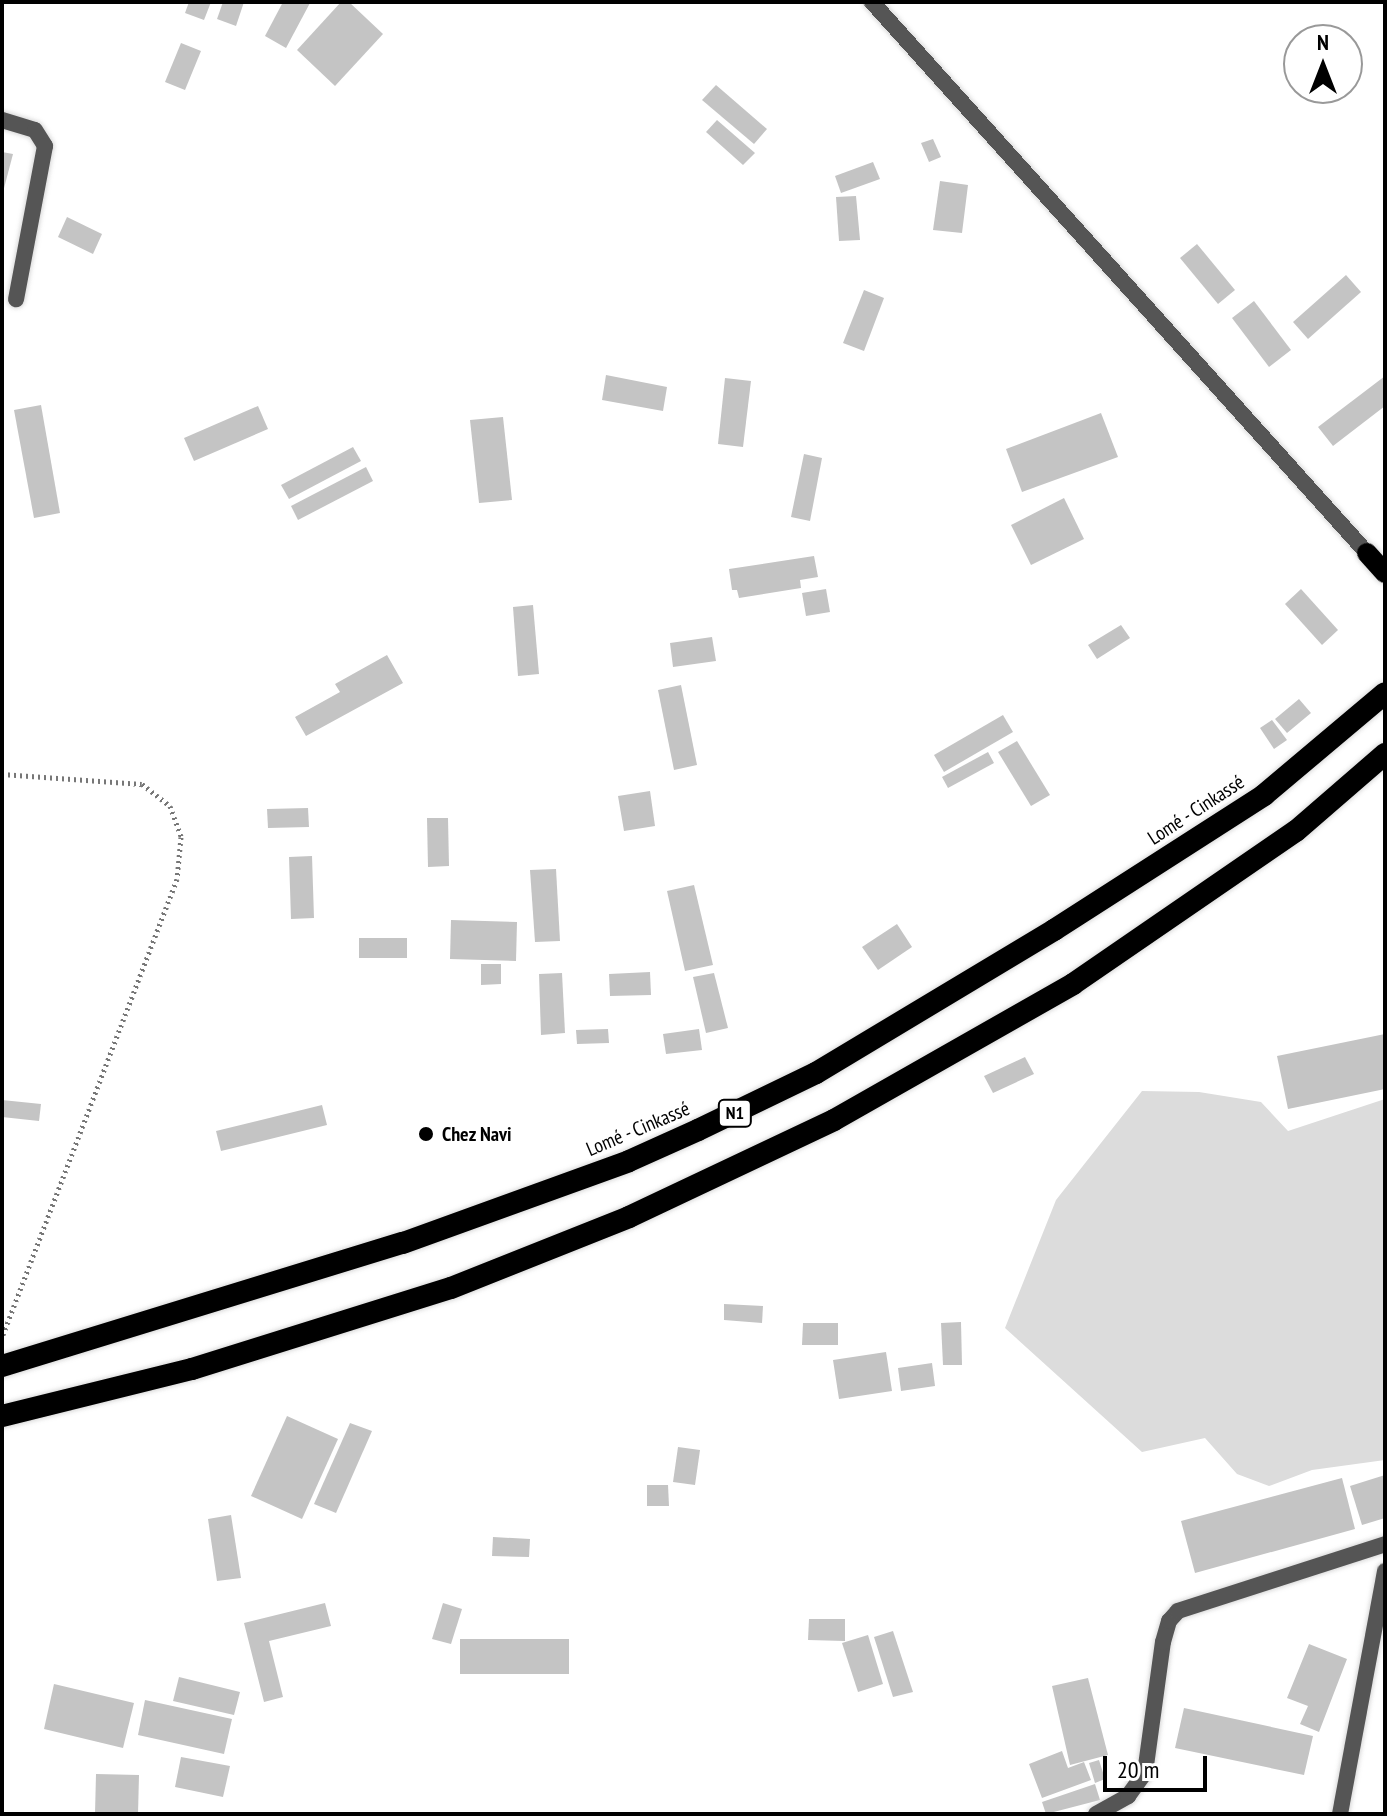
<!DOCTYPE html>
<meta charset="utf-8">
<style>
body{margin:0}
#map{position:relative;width:1387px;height:1816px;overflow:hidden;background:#fff;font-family:"PT Sans Narrow",sans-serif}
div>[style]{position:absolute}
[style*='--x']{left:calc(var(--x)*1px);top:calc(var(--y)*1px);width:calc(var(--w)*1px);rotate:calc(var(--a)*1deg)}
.green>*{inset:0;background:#dcdcdc}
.building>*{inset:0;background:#c4c4c4}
.path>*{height:5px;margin-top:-2.5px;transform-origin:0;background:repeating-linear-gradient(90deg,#777 0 2px,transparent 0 6px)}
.roads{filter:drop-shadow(0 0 2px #dbdbdb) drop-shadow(0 0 2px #dbdbdb)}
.minor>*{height:16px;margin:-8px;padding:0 8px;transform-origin:8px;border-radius:8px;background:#555}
.tertiary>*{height:16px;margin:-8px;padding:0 8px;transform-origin:8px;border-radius:8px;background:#555}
.primary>*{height:20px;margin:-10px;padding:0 10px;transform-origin:10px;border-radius:10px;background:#000}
.trunk>*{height:22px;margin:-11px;padding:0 11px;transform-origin:11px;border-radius:11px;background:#000}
.dots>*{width:22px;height:22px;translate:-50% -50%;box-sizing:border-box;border:4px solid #fff;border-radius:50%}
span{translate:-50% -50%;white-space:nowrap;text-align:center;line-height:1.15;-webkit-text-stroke:7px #fff;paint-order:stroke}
.shield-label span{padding:2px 6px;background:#fff;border:2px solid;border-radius:6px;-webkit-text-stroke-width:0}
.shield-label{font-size:18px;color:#000;font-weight:700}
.street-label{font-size:20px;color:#000}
.poi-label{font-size:20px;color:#000;font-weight:700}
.left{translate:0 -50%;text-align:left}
.frame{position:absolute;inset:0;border:4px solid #000;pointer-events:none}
.north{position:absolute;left:1283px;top:24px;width:80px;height:80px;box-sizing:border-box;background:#fff;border:2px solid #999;border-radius:50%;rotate:0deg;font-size:22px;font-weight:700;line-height:32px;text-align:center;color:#000}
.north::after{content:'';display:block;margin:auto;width:28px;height:36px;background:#000;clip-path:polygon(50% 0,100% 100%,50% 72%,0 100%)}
.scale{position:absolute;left:1103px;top:1756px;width:104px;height:36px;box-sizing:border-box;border:4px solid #000;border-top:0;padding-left:10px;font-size:24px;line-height:28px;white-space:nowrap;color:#000;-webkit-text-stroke:6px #fff;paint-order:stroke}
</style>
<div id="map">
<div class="green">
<div style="clip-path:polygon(1142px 1091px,1199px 1092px,1261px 1102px,1288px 1131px,1385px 1099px,1385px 1460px,1312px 1470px,1269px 1486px,1237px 1474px,1205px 1438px,1142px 1452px,1005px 1328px,1056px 1200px)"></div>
</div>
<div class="building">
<div style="clip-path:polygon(189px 2px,211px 2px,204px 20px,185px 13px)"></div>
<div style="clip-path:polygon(223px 2px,244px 2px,236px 26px,217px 19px)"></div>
<div style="clip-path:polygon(283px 2px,310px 3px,286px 48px,265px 36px)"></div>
<div style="clip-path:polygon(341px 2px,349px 2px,383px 34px,335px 86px,297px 50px)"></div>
<div style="clip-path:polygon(181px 43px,201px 51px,185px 90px,165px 82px)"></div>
<div style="clip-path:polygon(716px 85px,767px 129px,754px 144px,702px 100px)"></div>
<div style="clip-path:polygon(717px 120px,755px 153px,743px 165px,706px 132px)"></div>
<div style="clip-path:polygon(933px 139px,941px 157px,929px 162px,921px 143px)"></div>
<div style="clip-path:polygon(2px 152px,13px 154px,3px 192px,2px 192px)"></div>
<div style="clip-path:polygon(873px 162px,880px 179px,841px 193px,835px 176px)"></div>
<div style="clip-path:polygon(940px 181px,968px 185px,962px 233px,933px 230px)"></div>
<div style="clip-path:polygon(856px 196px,860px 240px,839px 241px,836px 197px)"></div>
<div style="clip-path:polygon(67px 217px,102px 234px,93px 254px,58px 237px)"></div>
<div style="clip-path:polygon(1197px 244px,1235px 290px,1218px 304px,1180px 258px)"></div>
<div style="clip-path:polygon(1346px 275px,1361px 292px,1308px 339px,1293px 322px)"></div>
<div style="clip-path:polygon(864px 290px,884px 298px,864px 351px,843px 343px)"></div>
<div style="clip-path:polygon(1254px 301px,1291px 350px,1269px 367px,1232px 318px)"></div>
<div style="clip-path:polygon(606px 375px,667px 387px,663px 411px,602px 400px)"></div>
<div style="clip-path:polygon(1385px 376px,1385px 406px,1333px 446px,1318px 427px)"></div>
<div style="clip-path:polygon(725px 378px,751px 381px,743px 447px,718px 444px)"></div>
<div style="clip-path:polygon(41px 405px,60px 513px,34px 518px,14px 410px)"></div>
<div style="clip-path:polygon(258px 406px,268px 429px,194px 461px,184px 438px)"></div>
<div style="clip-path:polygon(1101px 413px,1118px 457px,1022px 492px,1006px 449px)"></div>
<div style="clip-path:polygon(503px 417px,512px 500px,479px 503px,470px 420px)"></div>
<div style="clip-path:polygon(353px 447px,361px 461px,289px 499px,281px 485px)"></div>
<div style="clip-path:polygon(804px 454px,822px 458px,810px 521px,791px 517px)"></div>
<div style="clip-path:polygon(366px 467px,373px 481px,298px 520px,291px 506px)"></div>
<div style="clip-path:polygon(1064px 498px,1084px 539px,1031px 565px,1011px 525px)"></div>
<div style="clip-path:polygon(814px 556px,818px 577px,800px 580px,801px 588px,739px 598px,737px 590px,732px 590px,729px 569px)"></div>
<div style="clip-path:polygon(826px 589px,830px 612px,806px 616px,802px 593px)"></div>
<div style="clip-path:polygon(1301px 589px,1338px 630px,1322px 645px,1285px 604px)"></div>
<div style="clip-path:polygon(533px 605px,539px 674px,518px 676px,513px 607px)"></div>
<div style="clip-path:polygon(1121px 625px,1130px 638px,1097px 659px,1088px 645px)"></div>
<div style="clip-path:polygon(712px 637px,716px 661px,673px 667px,670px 643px)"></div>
<div style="clip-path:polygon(387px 655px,403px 683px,306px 736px,295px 717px,340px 692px,335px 684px)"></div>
<div style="clip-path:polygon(681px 685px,697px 765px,674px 770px,658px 690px)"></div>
<div style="clip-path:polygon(1299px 699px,1311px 713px,1287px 733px,1275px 719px)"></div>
<div style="clip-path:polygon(1003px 715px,1013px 732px,944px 772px,934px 755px)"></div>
<div style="clip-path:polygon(1272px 720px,1287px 740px,1274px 749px,1260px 728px)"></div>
<div style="clip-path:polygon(1017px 741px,1050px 795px,1031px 806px,998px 752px)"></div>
<div style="clip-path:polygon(988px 752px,994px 763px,948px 788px,942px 777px)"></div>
<div style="clip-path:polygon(650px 791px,655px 826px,624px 831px,618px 796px)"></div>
<div style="clip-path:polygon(308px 808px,309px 827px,268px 828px,267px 809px)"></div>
<div style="clip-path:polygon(427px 818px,448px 818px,449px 866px,428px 867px)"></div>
<div style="clip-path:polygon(312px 856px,314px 918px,291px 919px,289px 857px)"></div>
<div style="clip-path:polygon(556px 869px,560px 941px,535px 942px,530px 870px)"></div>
<div style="clip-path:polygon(694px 885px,713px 965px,685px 971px,667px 891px)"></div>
<div style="clip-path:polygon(451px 920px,517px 922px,516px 961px,450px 959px)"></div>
<div style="clip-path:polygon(897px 924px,912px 947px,878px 970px,862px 947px)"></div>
<div style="clip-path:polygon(359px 938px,407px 938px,407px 958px,359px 958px)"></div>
<div style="clip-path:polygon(481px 964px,501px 964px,501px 984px,481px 985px)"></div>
<div style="clip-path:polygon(650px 972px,651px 995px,610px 996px,609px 974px)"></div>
<div style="clip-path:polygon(562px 973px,565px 1033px,541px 1035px,539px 974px)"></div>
<div style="clip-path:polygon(714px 973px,728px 1028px,706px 1033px,693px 977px)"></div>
<div style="clip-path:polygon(608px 1029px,609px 1043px,577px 1044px,576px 1030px)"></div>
<div style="clip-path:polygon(699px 1029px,702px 1050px,666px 1054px,663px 1034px)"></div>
<div style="clip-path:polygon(1385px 1034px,1385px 1089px,1288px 1109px,1277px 1056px)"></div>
<div style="clip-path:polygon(1025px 1057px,1034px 1074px,993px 1093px,984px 1076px)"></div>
<div style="clip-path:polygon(2px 1100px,41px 1104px,39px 1121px,2px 1117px)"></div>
<div style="clip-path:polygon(322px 1105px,327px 1125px,221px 1151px,216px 1131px)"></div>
<div style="clip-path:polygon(724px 1304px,763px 1306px,762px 1323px,724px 1320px)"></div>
<div style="clip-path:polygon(961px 1322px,962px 1365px,943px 1365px,941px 1323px)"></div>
<div style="clip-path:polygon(803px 1323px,838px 1323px,838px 1345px,802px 1345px)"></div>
<div style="clip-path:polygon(886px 1352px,892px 1391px,839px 1399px,833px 1360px)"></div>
<div style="clip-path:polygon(932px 1363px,935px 1386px,901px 1391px,898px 1368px)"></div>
<div style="clip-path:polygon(287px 1416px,338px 1439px,302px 1519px,251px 1496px)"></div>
<div style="clip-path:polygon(350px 1423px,372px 1431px,336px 1513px,314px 1504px)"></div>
<div style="clip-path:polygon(678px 1447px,700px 1450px,695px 1485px,673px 1482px)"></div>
<div style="clip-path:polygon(1385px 1475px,1385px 1518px,1362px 1525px,1350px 1486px)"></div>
<div style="clip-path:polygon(1342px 1478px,1355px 1529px,1195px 1573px,1181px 1521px)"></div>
<div style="clip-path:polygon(647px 1485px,668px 1485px,669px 1506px,647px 1506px)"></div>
<div style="clip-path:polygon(231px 1515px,241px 1578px,217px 1581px,208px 1519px)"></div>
<div style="clip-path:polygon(493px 1537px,530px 1539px,529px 1557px,492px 1556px)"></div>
<div style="clip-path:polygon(325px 1603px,331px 1626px,269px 1641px,283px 1697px,264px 1702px,244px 1623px)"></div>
<div style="clip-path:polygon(443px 1603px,462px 1609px,451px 1644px,432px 1639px)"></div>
<div style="clip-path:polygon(809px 1619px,845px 1619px,845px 1641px,808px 1640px)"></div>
<div style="clip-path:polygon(893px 1631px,913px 1692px,893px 1697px,874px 1637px)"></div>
<div style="clip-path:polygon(868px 1635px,883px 1684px,858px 1692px,842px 1643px)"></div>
<div style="clip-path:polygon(460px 1639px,569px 1639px,569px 1674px,460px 1674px)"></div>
<div style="clip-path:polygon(1309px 1644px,1347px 1659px,1319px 1732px,1300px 1724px,1308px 1706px,1287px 1698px)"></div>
<div style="clip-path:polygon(179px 1677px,240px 1692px,234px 1715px,173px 1701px)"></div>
<div style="clip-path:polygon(1088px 1678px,1108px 1755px,1070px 1765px,1052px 1686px)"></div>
<div style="clip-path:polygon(54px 1684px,134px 1703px,123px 1748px,44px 1729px)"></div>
<div style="clip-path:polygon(145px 1700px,232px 1719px,224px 1754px,138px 1735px)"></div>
<div style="clip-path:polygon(1184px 1708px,1313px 1736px,1304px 1775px,1175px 1748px)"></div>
<div style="clip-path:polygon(1062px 1751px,1068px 1768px,1084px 1762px,1091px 1780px,1042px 1798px,1029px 1764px)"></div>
<div style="clip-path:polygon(181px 1757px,230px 1766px,223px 1797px,175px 1787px)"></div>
<div style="clip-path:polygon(1099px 1760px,1105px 1779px,1095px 1783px,1089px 1763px)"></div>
<div style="clip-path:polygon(96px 1774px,139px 1775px,138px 1814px,95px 1814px)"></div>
<div style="clip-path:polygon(1095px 1784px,1100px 1800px,1046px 1814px,1042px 1802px)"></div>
</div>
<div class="path">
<div style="--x:2;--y:774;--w:140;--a:4.1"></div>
<div style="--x:142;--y:784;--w:36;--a:38"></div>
<div style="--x:170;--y:806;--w:33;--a:70"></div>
<div style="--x:181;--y:837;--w:42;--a:95.4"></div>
<div style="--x:177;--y:879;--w:491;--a:110.9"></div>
</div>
<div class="roads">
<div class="minor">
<div style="--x:2;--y:120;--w:34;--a:17"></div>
<div style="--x:35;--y:130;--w:19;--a:58"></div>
<div style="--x:45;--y:146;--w:156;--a:100.7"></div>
<div style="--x:1096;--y:1814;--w:37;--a:-29"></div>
<div style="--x:1128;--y:1796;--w:29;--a:-54"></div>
<div style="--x:1145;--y:1773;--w:132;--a:-82.2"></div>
<div style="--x:1163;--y:1642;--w:22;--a:-74"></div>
<div style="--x:1169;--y:1621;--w:13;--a:-48"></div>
<div style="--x:1178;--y:1611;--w:218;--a:-17.9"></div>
<div style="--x:1340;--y:1814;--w:247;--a:-79.5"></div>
</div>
<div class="tertiary">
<div style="--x:872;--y:2;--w:741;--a:48.06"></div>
</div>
<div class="primary">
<div style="--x:1367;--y:553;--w:27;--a:48"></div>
</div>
<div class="trunk">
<div style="--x:2;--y:1366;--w:419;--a:-17.1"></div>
<div style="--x:403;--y:1243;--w:240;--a:-19.9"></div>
<div style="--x:629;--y:1161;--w:76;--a:-24.2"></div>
<div style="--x:698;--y:1130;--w:131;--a:-25.8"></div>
<div style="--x:816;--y:1073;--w:278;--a:-31"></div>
<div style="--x:1054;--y:930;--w:250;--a:-32.7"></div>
<div style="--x:1264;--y:795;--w:158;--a:-40.1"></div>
<div style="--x:2;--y:1416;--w:196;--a:-13.9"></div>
<div style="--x:192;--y:1369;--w:271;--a:-17.4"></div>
<div style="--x:451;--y:1288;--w:192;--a:-21.7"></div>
<div style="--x:629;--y:1217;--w:227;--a:-25.3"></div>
<div style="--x:834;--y:1120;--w:275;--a:-29.6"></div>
<div style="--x:1073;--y:984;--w:270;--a:-34.5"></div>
<div style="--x:1296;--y:831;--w:118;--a:-40.9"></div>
</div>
</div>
<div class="dots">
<div style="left:426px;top:1134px;background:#000"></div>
</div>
<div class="shield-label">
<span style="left:735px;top:1113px">N1</span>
</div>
<div class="street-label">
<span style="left:1196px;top:810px;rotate:-33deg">Lomé - Cinkassé</span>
<span style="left:638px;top:1129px;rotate:-23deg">Lomé - Cinkassé</span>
</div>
<div class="poi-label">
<span class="left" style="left:442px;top:1134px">Chez Navi</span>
</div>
<div class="frame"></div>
<div class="north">N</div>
<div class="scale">20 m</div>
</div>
